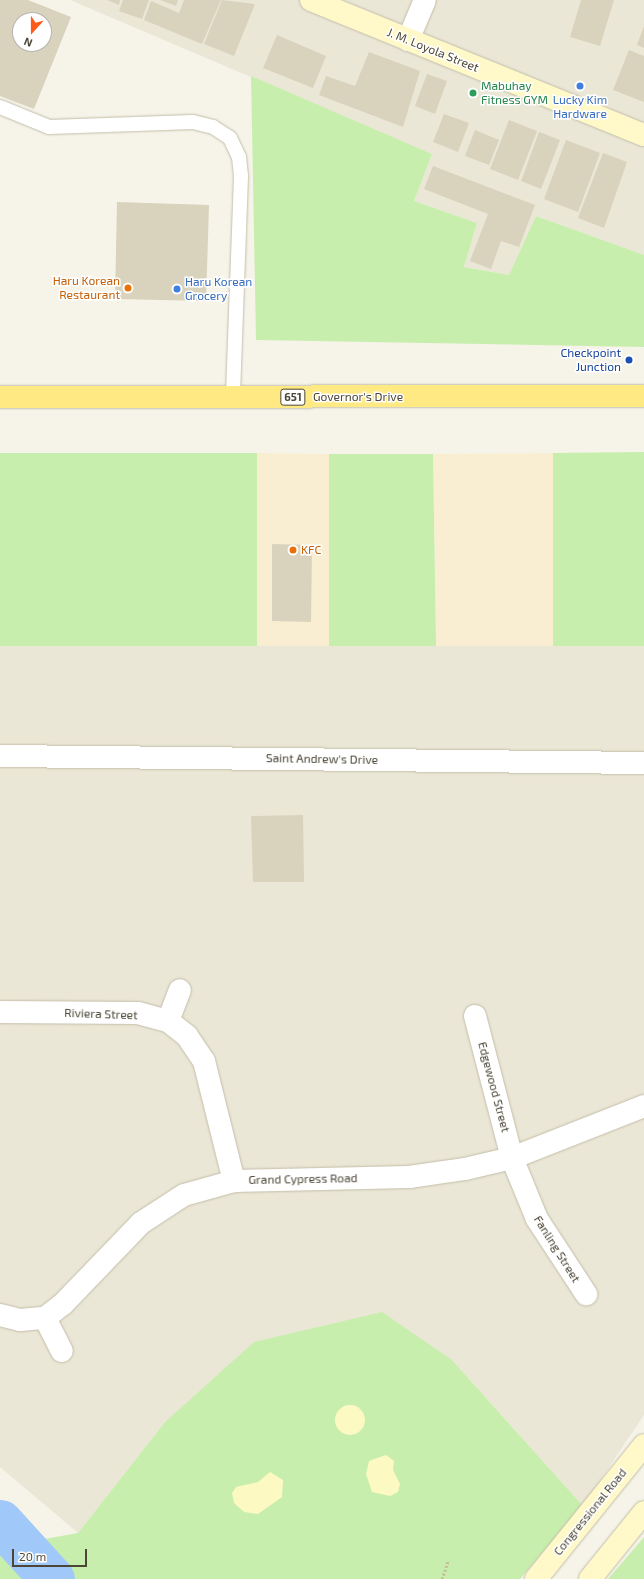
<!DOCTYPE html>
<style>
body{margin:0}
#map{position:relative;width:644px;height:1579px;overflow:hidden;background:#f6f4e9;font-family:"Exo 2",sans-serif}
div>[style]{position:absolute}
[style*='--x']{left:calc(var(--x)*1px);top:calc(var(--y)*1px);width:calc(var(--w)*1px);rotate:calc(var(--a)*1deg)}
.residential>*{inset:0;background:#ebe7d6}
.commercial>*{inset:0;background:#f9eed2}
.green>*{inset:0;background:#c8eeae}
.sand>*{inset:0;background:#fdf9c2}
.round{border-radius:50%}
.river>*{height:45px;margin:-22.5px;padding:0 22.5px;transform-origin:22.5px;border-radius:22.5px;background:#a0c8f8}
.building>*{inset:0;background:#d9d2bd}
.path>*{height:2.5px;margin-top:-1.25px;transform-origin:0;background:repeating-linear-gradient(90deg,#c6bd9a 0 2px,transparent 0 4px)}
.roads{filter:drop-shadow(0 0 1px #c3beaa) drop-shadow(0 0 1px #c3beaa)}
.service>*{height:14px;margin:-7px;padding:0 7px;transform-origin:7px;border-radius:7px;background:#fff}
.minor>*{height:22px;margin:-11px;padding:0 11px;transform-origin:11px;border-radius:11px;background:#fff}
.secondary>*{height:22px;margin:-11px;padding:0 11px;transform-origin:11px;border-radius:11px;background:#fff9ca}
.trunk>*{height:22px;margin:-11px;padding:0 11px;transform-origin:11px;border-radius:11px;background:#ffe982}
.dots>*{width:11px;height:11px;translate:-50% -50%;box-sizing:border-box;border:2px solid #fff;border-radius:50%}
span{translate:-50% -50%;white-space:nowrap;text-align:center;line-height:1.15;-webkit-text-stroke:3px #fff;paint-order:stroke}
.shield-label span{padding:1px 3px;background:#fff;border:1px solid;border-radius:3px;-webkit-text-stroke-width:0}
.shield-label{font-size:11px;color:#4b4636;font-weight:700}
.street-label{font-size:12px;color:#4b4636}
.leisure-label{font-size:12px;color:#27864d}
.left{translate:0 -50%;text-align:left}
.shop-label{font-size:12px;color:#366cbe}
.food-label{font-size:12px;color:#c56008}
.right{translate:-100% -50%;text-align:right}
.transit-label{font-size:12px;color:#164399}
.north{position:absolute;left:12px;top:12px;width:40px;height:40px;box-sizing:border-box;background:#fff;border:1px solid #b7b5af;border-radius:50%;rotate:201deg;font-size:11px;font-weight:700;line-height:16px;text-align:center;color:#4b4636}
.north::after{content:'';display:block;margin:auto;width:14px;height:18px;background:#ff5a17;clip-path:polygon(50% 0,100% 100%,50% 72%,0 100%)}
.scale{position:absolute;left:12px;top:1549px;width:75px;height:18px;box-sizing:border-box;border:2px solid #4b4636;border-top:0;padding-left:5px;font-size:12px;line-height:14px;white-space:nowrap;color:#4b4636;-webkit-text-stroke:3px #fff;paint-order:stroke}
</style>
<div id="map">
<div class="residential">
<div style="clip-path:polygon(70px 0,644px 0,644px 255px,536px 216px,509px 275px,464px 267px,477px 223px,414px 201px,432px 154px)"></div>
<div style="clip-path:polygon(0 646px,644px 646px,644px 1415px,583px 1506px,452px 1360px,165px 1422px,78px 1533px,0 1467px)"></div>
</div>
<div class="commercial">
<div style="clip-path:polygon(257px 453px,329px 454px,329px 646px,257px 646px)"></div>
<div style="clip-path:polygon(553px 453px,553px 646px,436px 646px,433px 454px)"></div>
</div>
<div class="green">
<div style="clip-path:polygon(251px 76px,432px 154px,414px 201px,477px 223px,464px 267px,509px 275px,536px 216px,644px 255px,644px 347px,256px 340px)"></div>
<div style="clip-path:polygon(644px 452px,644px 646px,553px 646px,553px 453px)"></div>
<div style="clip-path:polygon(0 453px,257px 453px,257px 646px,0 646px)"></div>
<div style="clip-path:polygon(329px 454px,433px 454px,436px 646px,329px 646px)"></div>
<div style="clip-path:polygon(382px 1312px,452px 1360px,583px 1506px,520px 1579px,0 1579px,0 1522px,22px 1543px,78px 1533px,165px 1422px,254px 1342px)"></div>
<div style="clip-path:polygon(644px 1537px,644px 1579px,608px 1579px)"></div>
</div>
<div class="sand">
<div class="round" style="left:335px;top:1405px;width:30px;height:30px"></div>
<div style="clip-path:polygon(386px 1455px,394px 1461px,393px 1470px,400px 1484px,398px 1492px,390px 1496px,372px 1492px,366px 1474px,369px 1461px)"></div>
<div style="clip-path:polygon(270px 1472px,283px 1480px,282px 1497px,258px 1514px,244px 1512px,234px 1503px,232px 1493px,236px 1487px,258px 1482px)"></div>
</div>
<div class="river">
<div style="--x:0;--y:1522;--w:77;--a:47.6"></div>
</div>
<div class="building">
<div style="clip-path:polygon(evenodd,0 0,28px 0,71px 17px,34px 109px,0 96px,0 0,20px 20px,44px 20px,44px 44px,20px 44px,20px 20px)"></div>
<div style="clip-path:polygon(107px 0,120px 0,119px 5px)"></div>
<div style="clip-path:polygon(123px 0,149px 0,142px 19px,119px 11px)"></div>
<div style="clip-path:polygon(160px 0,178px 0,176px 6px)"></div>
<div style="clip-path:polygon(184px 0,221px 0,202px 44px,144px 20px,151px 1px,179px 13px)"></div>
<div style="clip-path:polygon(222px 0,255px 4px,234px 56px,204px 44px)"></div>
<div style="clip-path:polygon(581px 0,614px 0,600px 46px,570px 37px)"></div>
<div style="clip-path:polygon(644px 26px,644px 48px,637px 45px)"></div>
<div style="clip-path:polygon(277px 35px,326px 56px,313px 88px,263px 68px)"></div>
<div style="clip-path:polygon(629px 50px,644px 56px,644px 102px,613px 90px)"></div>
<div style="clip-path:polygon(369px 52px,420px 71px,403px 127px,319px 95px,326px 76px,355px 86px)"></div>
<div style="clip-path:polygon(427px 74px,447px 81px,435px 114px,415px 106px)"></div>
<div style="clip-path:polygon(444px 114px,469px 123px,458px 152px,433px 142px)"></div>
<div style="clip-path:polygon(509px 120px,537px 131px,518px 180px,490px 169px)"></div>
<div style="clip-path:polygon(475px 130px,499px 140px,489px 165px,465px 156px)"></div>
<div style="clip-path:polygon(539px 132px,560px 140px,541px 189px,521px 181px)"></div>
<div style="clip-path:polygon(566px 140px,600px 153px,578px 212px,544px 199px)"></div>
<div style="clip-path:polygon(603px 153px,627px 162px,604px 228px,578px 218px)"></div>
<div style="clip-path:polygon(433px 166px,535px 205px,519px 247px,501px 241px,491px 269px,470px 261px,488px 214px,424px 189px)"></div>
<div style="clip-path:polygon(117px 202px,209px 205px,206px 301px,115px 299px)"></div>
<div style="clip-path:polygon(272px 544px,312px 545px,311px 622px,272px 621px)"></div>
<div style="clip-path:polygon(303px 815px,304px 882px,253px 882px,251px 816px)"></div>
</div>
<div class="path">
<div style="--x:442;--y:1579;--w:20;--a:-72"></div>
</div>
<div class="roads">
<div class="service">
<div style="--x:0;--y:107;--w:53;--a:22.2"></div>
<div style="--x:49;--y:127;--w:144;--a:-2"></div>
<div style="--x:193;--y:122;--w:21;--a:14"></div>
<div style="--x:213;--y:127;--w:20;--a:33"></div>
<div style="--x:230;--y:138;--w:21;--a:65"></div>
<div style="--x:239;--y:157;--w:19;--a:84"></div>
<div style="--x:241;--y:176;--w:221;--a:92.1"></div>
</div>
<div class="minor">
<div style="--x:408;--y:40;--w:43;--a:-67"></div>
<div style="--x:0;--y:756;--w:644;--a:0.62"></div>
<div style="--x:0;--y:1012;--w:138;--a:0.4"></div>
<div style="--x:138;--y:1013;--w:31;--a:15"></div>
<div style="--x:168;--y:1021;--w:24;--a:38"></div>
<div style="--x:187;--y:1036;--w:30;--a:56"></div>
<div style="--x:204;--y:1061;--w:124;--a:76"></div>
<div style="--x:475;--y:1016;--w:147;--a:75.4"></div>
<div style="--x:512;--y:1158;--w:66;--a:67.7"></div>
<div style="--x:537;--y:1219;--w:90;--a:56.8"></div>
<div style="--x:168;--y:1021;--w:33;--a:-69"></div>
<div style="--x:0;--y:1315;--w:21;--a:14"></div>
<div style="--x:20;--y:1320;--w:25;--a:-5"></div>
<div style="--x:45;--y:1318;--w:23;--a:-38"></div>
<div style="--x:63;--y:1304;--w:112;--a:-46.1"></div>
<div style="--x:141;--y:1223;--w:51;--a:-33.1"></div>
<div style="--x:184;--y:1195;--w:52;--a:-15.6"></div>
<div style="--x:234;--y:1181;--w:175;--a:-1.3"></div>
<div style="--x:409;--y:1177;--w:57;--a:-8.1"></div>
<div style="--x:465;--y:1169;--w:48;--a:-13.2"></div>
<div style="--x:512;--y:1158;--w:142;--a:-21.5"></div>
<div style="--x:45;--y:1318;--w:37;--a:63"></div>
</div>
<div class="secondary">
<div style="--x:311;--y:0;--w:359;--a:22.1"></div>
<div style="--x:536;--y:1579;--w:172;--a:-51.1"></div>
<div style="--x:590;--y:1579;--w:86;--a:-51.1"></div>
</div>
<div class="trunk">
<div style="--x:0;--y:397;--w:644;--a:-0.09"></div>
</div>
</div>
<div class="dots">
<div style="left:580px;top:86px;background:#3f7fe0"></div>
<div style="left:473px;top:93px;background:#2e9e5b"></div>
<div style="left:128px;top:288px;background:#e8710a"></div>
<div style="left:177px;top:289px;background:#3f7fe0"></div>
<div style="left:629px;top:360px;background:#1a4fb4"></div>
<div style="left:293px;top:550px;background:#e8710a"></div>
</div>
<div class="shield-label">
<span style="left:293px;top:397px">651</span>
</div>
<div class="street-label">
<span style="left:433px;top:50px;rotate:22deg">J. M. Loyola Street</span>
<span style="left:358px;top:397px">Governor's Drive</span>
<span style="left:322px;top:759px;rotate:1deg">Saint Andrew's Drive</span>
<span style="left:101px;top:1014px;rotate:2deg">Riviera Street</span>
<span style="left:494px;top:1087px;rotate:75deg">Edgewood Street</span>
<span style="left:303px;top:1179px;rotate:-1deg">Grand Cypress Road</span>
<span style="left:557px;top:1249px;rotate:58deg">Fanling Street</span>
<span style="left:590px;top:1512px;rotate:-51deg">Congressional Road</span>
</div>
<div class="leisure-label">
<span class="left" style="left:481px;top:93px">Mabuhay<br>Fitness GYM</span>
</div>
<div class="shop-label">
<span style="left:580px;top:107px">Lucky Kim<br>Hardware</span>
<span class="left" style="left:185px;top:289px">Haru Korean<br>Grocery</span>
</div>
<div class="food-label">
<span class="right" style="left:120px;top:288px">Haru Korean<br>Restaurant</span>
<span class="left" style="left:301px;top:550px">KFC</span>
</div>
<div class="transit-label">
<span class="right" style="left:621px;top:360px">Checkpoint<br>Junction</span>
</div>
<div class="north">N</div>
<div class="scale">20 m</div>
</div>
